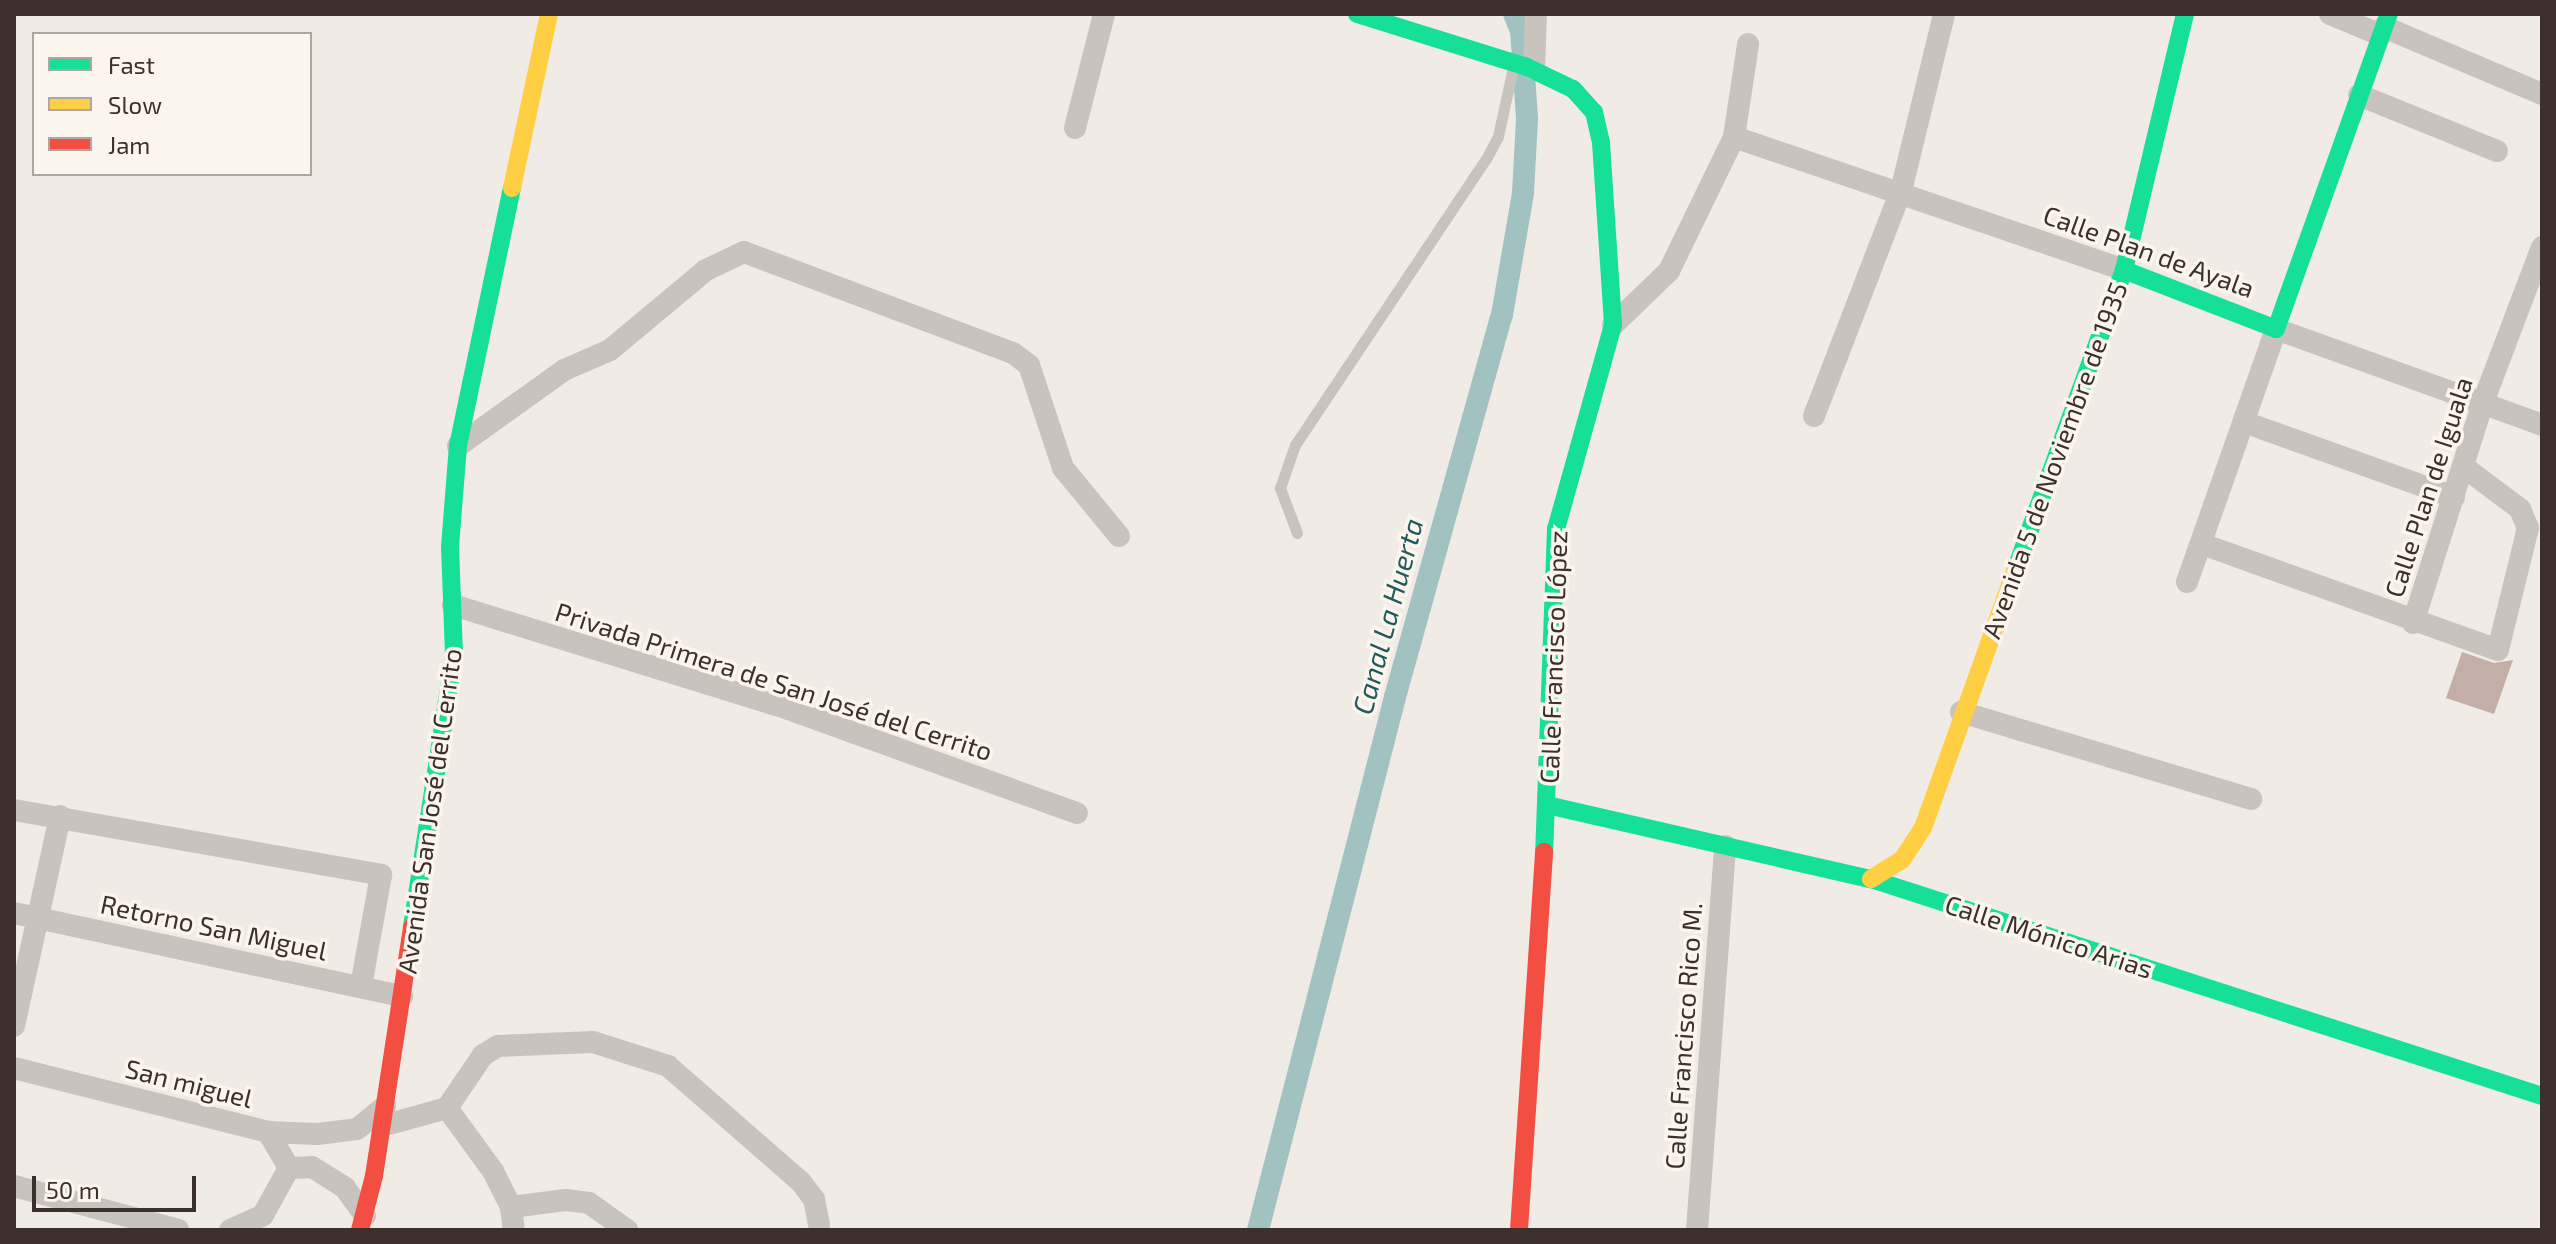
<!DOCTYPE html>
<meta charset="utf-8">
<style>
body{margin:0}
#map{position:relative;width:2556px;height:1244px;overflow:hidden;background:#f0ebe5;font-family:"Exo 2",sans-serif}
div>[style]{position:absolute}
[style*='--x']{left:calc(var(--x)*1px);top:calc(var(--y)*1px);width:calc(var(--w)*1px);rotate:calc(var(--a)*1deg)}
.canal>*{height:22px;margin:-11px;padding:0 11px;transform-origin:11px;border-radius:11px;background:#a1c2c1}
.building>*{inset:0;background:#c3afa7}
.lane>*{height:11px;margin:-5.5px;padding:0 5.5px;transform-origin:5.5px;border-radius:5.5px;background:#c9c3be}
.street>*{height:22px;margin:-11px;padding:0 11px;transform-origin:11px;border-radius:11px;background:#c9c3be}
.fast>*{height:18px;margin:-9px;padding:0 9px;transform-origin:9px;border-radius:9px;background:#16e098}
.slow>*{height:18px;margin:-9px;padding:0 9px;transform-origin:9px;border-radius:9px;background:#ffcf43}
.jam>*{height:18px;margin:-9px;padding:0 9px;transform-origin:9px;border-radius:9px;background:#f24e42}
span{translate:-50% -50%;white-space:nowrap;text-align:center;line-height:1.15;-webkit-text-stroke:7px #fbf5ee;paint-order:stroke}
.street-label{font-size:26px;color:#3b302b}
.water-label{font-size:28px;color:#1f5a5e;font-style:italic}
.frame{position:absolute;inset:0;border:16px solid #3b302b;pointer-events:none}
.legend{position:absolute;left:32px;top:32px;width:280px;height:144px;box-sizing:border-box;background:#fbf5ee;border:2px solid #aea6a0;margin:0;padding:10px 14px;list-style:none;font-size:24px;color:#3b302b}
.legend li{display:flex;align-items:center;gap:16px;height:40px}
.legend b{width:40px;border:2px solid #aea6a0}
.scale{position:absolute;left:32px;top:1176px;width:164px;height:36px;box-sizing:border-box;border:4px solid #3b302b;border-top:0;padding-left:10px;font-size:24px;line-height:28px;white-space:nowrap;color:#3b302b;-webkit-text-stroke:6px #fbf5ee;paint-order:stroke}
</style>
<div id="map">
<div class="canal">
<div style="--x:1258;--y:1230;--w:550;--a:-75.58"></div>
<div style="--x:1395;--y:697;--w:397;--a:-74.4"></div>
<div style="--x:1502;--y:315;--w:124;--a:-80.2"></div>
<div style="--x:1523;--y:193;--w:75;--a:-86.9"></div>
<div style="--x:1527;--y:118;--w:87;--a:-93.9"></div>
<div style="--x:1521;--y:31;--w:18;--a:-112"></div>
</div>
<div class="building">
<div style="clip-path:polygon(2462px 652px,2494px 663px,2513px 660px,2494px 714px,2446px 698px)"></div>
</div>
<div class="lane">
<div style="--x:1297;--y:533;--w:48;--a:-110.7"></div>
<div style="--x:1280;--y:488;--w:46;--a:-70.8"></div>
<div style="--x:1295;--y:445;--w:344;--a:-56.3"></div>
<div style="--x:1486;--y:159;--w:26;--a:-62"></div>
<div style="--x:1498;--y:136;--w:71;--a:-77.7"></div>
</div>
<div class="street">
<div style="--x:2330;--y:14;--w:55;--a:22.4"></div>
<div style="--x:2384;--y:27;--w:172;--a:23"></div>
<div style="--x:1534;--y:69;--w:55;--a:-87.9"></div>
<div style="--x:2359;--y:95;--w:149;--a:22.1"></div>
<div style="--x:1075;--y:128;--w:118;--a:-75.7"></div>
<div style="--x:1734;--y:137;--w:412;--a:18.8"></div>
<div style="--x:1613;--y:325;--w:78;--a:-44"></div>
<div style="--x:1669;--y:271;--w:149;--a:-64.1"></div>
<div style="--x:1734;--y:137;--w:94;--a:-81.4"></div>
<div style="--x:1814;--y:416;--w:241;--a:-68.9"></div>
<div style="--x:1901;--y:191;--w:182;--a:-76.3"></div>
<div style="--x:2244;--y:422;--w:223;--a:19.7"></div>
<div style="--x:458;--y:446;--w:130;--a:-35.6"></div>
<div style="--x:564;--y:370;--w:50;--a:-23.5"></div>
<div style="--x:610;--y:350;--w:125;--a:-39.8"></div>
<div style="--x:706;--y:270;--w:42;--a:-25.3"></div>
<div style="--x:744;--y:252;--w:287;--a:20.6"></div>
<div style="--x:1013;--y:353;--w:20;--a:37"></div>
<div style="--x:1029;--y:365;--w:108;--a:71.7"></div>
<div style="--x:1063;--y:468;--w:88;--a:50.5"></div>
<div style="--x:2202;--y:544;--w:314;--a:19.7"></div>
<div style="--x:2498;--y:650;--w:126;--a:-76.2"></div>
<div style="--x:2528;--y:528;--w:21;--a:-113"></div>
<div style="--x:2520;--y:509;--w:70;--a:-143.1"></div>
<div style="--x:2187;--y:582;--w:268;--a:-70.6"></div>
<div style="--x:2276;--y:329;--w:283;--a:19.8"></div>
<div style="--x:453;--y:605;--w:351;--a:17.2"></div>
<div style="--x:788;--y:709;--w:307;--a:19.8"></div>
<div style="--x:2413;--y:623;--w:229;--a:-72.4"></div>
<div style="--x:2482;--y:405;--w:169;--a:-69.2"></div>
<div style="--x:1961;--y:712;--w:303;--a:16.7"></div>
<div style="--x:14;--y:810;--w:373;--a:10"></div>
<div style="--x:381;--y:875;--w:113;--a:100.2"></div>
<div style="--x:14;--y:913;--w:397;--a:12.1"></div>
<div style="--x:14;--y:1026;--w:215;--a:-77.6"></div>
<div style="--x:14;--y:1068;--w:262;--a:14.1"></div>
<div style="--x:268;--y:1132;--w:49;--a:2.3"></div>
<div style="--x:317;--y:1134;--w:40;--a:-7.1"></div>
<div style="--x:357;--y:1129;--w:36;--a:-39"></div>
<div style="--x:447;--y:1108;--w:78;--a:53.9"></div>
<div style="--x:493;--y:1171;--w:40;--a:63.4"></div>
<div style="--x:511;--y:1207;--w:23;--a:83"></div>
<div style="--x:382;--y:1126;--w:67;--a:-15.5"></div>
<div style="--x:447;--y:1108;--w:64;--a:-55.8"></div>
<div style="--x:483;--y:1055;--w:17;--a:-31"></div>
<div style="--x:498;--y:1046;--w:95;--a:-2.4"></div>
<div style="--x:593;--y:1042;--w:79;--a:17.7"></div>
<div style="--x:668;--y:1066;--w:176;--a:41.1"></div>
<div style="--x:801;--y:1182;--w:21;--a:53"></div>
<div style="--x:814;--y:1199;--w:26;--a:79"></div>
<div style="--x:289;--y:1168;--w:23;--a:-2"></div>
<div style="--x:312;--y:1167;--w:39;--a:32"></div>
<div style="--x:345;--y:1188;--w:34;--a:54"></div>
<div style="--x:14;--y:1186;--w:170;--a:15"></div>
<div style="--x:511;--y:1207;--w:55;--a:-7.3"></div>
<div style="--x:566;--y:1200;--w:23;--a:7"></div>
<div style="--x:589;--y:1203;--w:47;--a:35.4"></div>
<div style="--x:230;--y:1230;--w:36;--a:-24"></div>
<div style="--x:263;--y:1215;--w:54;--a:-61"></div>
<div style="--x:289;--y:1168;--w:42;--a:-120.3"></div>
<div style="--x:1697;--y:1230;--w:385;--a:-85.8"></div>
</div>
<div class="fast">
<div style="--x:1357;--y:14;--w:178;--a:17.3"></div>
<div style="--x:1527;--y:67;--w:51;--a:25.6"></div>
<div style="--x:1573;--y:89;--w:31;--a:48"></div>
<div style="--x:1594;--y:112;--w:32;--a:77"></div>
<div style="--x:1601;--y:143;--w:182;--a:86.2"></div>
<div style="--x:1613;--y:325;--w:212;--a:105.6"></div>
<div style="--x:1556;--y:529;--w:323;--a:92.1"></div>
<div style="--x:2124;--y:270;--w:163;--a:21.2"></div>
<div style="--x:2276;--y:329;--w:335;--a:-70.3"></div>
<div style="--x:2015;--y:571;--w:320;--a:-70.1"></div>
<div style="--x:2124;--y:270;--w:263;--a:-76.6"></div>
<div style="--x:1547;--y:805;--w:332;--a:12.9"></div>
<div style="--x:1871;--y:879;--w:705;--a:17.92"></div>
<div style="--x:412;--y:927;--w:275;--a:-81.2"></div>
<div style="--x:454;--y:655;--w:108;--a:-92.1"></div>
<div style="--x:450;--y:547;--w:101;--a:-85.5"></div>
<div style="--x:458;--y:446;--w:264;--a:-78.2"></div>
</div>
<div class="slow">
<div style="--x:512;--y:188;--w:178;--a:-78"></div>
<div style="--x:1871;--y:879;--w:36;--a:-32"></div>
<div style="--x:1902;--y:860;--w:38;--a:-57"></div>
<div style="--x:1923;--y:828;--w:273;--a:-70.3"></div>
</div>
<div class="jam">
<div style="--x:360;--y:1230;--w:56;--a:-75.5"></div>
<div style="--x:374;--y:1176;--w:252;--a:-81.3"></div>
<div style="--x:1519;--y:1230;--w:379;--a:-86.2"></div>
</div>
<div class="street-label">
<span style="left:2149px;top:251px;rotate:20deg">Calle Plan de Ayala</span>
<span style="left:2054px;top:460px;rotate:-70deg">Avenida 5 de Noviembre de 1935</span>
<span style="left:2428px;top:487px;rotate:-72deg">Calle Plan de Iguala</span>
<span style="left:1553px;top:657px;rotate:-88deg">Calle Francisco López</span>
<span style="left:774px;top:681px;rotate:18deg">Privada Primera de San José del Cerrito</span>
<span style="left:429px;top:811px;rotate:-82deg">Avenida San José del Cerrito</span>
<span style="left:214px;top:927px;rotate:12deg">Retorno San Miguel</span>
<span style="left:2049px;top:936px;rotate:18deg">Calle Mónico Arias</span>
<span style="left:1683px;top:1036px;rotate:-86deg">Calle Francisco Rico M.</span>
<span style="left:189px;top:1083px;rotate:14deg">San miguel</span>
</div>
<div class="water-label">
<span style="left:1387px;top:616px;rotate:-75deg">Canal La Huerta</span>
</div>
<div class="frame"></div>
<ul class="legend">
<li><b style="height:10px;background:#16e098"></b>Fast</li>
<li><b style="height:10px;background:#ffcf43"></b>Slow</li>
<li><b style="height:10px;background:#f24e42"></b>Jam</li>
</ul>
<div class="scale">50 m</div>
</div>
